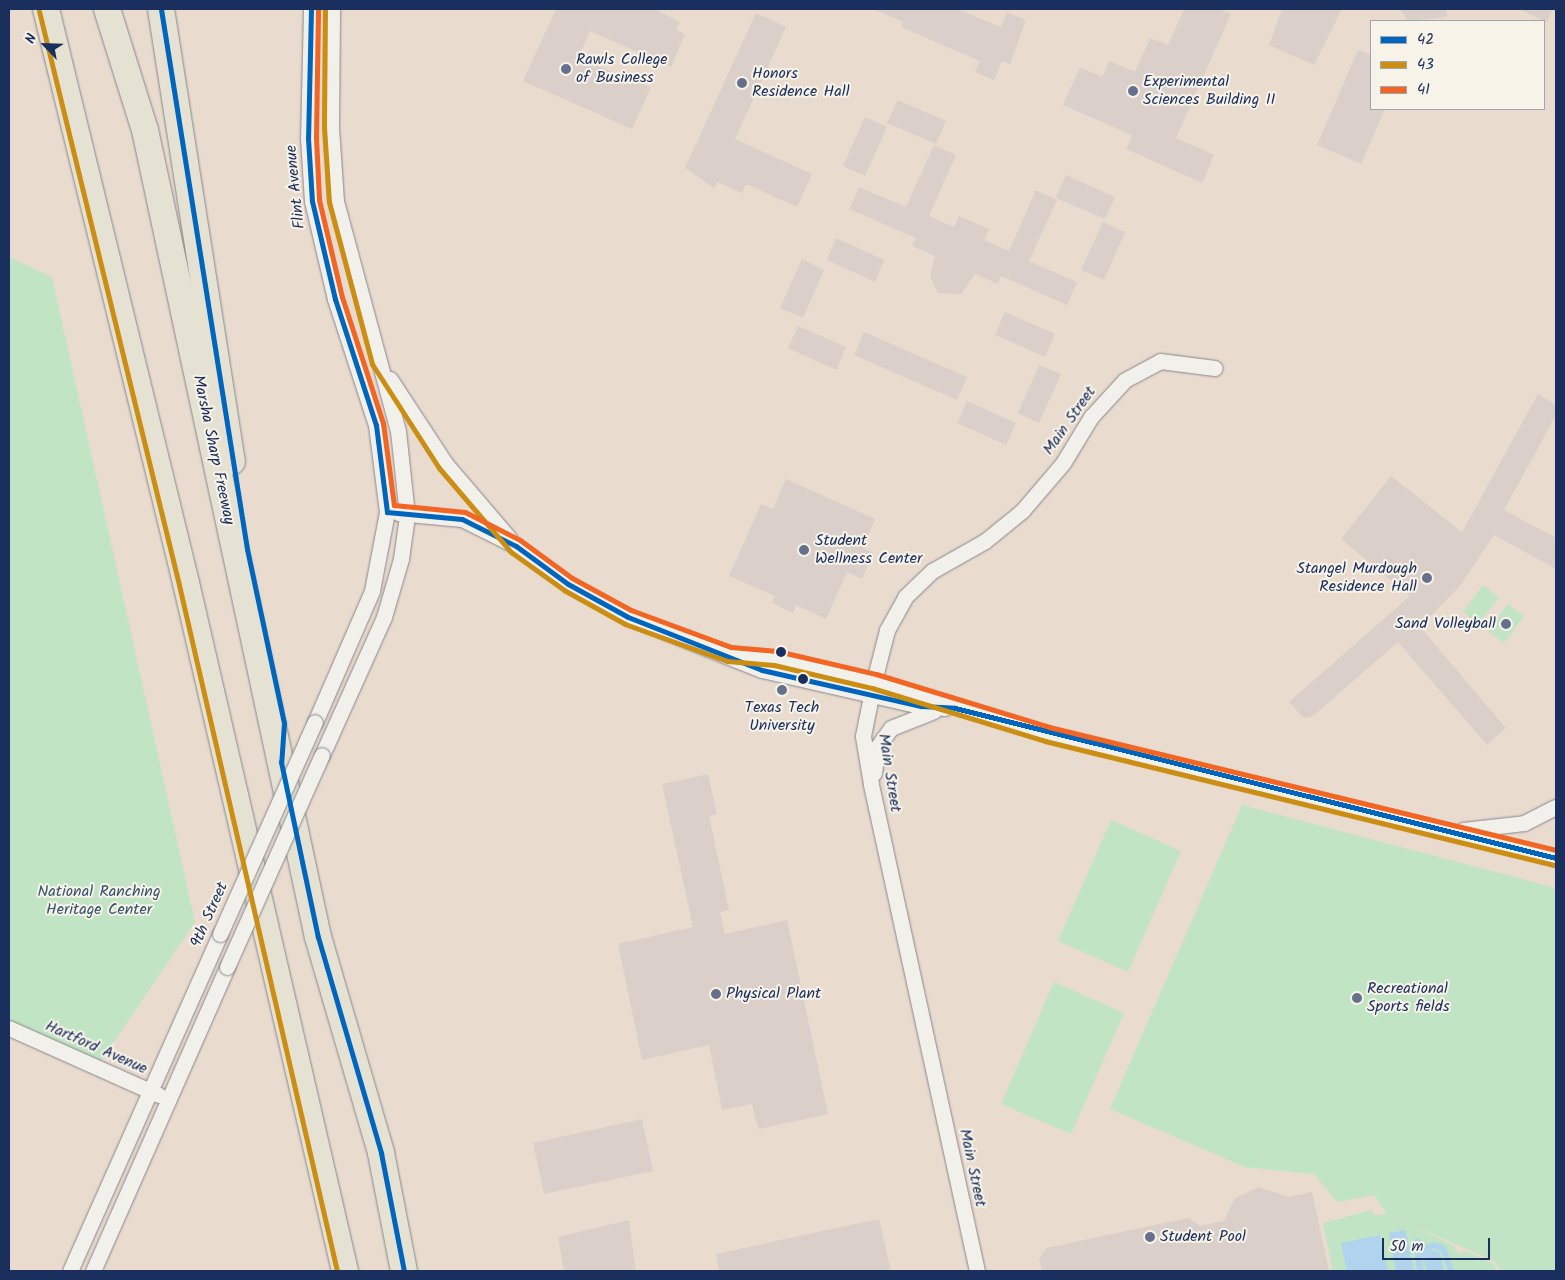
<!DOCTYPE html>
<style>
body{margin:0}
#map{position:relative;width:1565px;height:1280px;overflow:hidden;background:#f0e8e0;font-family:Kalam,sans-serif}
div>[style]{position:absolute}
[style*='--x']{left:calc(var(--x)*1px);top:calc(var(--y)*1px);width:calc(var(--w)*1px);rotate:calc(var(--a)*1deg)}
.built>*{inset:0;background:#eadbcf}
.green>*{inset:0;background:#c0e4c4}
.water>*{inset:0;background:#b0d4ed}
.building>*{inset:0;background:#dbcfc9}
.roads{filter:drop-shadow(0 0 1px #87878c) drop-shadow(0 0 1px #87878c)}
.street>*{height:15px;margin:-7.5px;padding:0 7.5px;transform-origin:7.5px;border-radius:7.5px;background:#f2f0eb}
.highway>*{height:26px;margin:-13px;padding:0 13px;transform-origin:13px;border-radius:13px;background:#e6e2d3}
.bridges{filter:drop-shadow(0 0 1px #87878c) drop-shadow(0 0 1px #87878c)}
.street-bridge>*{height:15px;margin:-7.5px;padding:0 7.5px;transform-origin:7.5px;border-radius:7.5px;background:#f2f0eb}
.bus-1>*{height:5px;margin:-2.5px;padding:0 2.5px;transform-origin:2.5px;border-radius:2.5px;background:#0065bd}
.bus-2>*{height:5px;margin:-2.5px;padding:0 2.5px;transform-origin:2.5px;border-radius:2.5px;background:#cb8e13}
.bus-3>*{height:5px;margin:-2.5px;padding:0 2.5px;transform-origin:2.5px;border-radius:2.5px;background:#f26522}
.dots>*{width:14px;height:14px;translate:-50% -50%;box-sizing:border-box;border:2px solid #f7f3e8;border-radius:50%}
span{translate:-50% -50%;white-space:nowrap;text-align:center;line-height:1.15;-webkit-text-stroke:4px #f7f3e8;paint-order:stroke}
.poi-label{font-size:16px;color:#1b2f5e}
.left{translate:0 -50%;text-align:left}
.right{translate:-100% -50%;text-align:right}
.street-label{font-size:16px;color:#1b2f5e}
.park-label{font-size:16px;color:#34526e}
.frame{position:absolute;inset:0;border:10px solid #1b2f5e;pointer-events:none}
.legend{position:absolute;left:1370px;top:20px;width:175px;height:90px;box-sizing:border-box;background:#f7f3e8;border:1px solid #9fa5b1;margin:0;padding:6px 9px;list-style:none;font-size:15px;color:#1b2f5e}
.legend li{display:flex;align-items:center;gap:10px;height:25px}
.legend b{width:25px;border:1px solid #9fa5b1}
.north{position:absolute;left:20px;top:20px;width:50px;height:50px;-webkit-text-stroke:4px #f7f3e8;paint-order:stroke;rotate:294deg;font-size:14px;font-weight:700;line-height:20px;text-align:center;color:#1b2f5e}
.north::after{content:'';display:block;margin:auto;width:18px;height:22px;background:#1b2f5e;clip-path:polygon(50% 0,100% 100%,50% 72%,0 100%)}
.scale{position:absolute;left:1382px;top:1238px;width:108px;height:22px;box-sizing:border-box;border:2px solid #1b2f5e;border-top:0;padding-left:6px;font-size:15px;line-height:18px;white-space:nowrap;color:#1b2f5e;-webkit-text-stroke:4px #f7f3e8;paint-order:stroke}
</style>
<div id="map">
<div class="built">
<div style="clip-path:polygon(evenodd,9px 9px,1556px 9px,1556px 1271px,9px 1271px,9px 9px,1371px 21px,1544px 21px,1544px 109px,1371px 109px,1371px 21px)"></div>
</div>
<div class="green">
<div style="clip-path:polygon(9px 257px,52px 277px,195px 922px,101px 1061px,9px 1021px)"></div>
<div style="clip-path:polygon(1483px 585px,1499px 597px,1478px 624px,1463px 612px)"></div>
<div style="clip-path:polygon(1508px 604px,1524px 616px,1504px 643px,1488px 631px)"></div>
<div style="clip-path:polygon(1242px 805px,1556px 888px,1556px 1271px,1501px 1270px,1494px 1261px,1410px 1224px,1454px 1246px,1459px 1254px,1467px 1251px,1494px 1264px,1497px 1271px,1333px 1271px,1323px 1223px,1372px 1210px,1374px 1215px,1387px 1214px,1374px 1195px,1337px 1202px,1314px 1174px,1245px 1167px,1110px 1109px)"></div>
<div style="clip-path:polygon(1111px 820px,1181px 851px,1128px 972px,1058px 941px)"></div>
<div style="clip-path:polygon(1054px 982px,1124px 1013px,1071px 1134px,1001px 1104px)"></div>
</div>
<div class="water">
<div style="clip-path:polygon(1405px 1230px,1410px 1248px,1416px 1238px,1423px 1241px,1421px 1246px,1436px 1242px,1446px 1247px,1454px 1271px,1448px 1271px,1442px 1252px,1433px 1248px,1422px 1257px,1424px 1271px,1417px 1271px,1415px 1252px,1410px 1254px,1414px 1271px,1396px 1271px,1389px 1233px)"></div>
<div style="clip-path:polygon(1380px 1235px,1388px 1271px,1347px 1271px,1341px 1243px)"></div>
<div style="clip-path:polygon(1431px 1250px,1440px 1252px,1444px 1271px,1427px 1271px,1423px 1256px)"></div>
</div>
<div class="building">
<div style="clip-path:polygon(556px 9px,655px 9px,680px 22px,676px 30px,685px 34px,671px 67px,590px 31px,578px 58px,651px 87px,632px 129px,523px 81px)"></div>
<div style="clip-path:polygon(873px 9px,957px 9px,1001px 27px,1007px 12px,1026px 20px,1010px 64px,1002px 61px,994px 80px,975px 72px,980px 61px,901px 27px,903px 22px)"></div>
<div style="clip-path:polygon(1184px 9px,1219px 9px,1231px 14px,1176px 138px,1214px 155px,1202px 183px,1126px 149px,1132px 135px,1063px 105px,1080px 67px,1102px 77px,1109px 61px,1135px 72px,1150px 38px,1168px 45px)"></div>
<div style="clip-path:polygon(1282px 9px,1342px 9px,1314px 65px,1269px 45px)"></div>
<div style="clip-path:polygon(1400px 9px,1446px 9px,1447px 17px,1408px 21px)"></div>
<div style="clip-path:polygon(1518px 9px,1553px 9px,1547px 22px)"></div>
<div style="clip-path:polygon(756px 13px,786px 27px,735px 139px,812px 174px,797px 207px,746px 184px,742px 193px,717px 182px,714px 188px,685px 168px)"></div>
<div style="clip-path:polygon(1358px 50px,1371px 55px,1371px 109px,1385px 109px,1361px 164px,1317px 145px)"></div>
<div style="clip-path:polygon(898px 100px,946px 121px,936px 144px,887px 123px)"></div>
<div style="clip-path:polygon(865px 117px,887px 127px,865px 176px,843px 166px)"></div>
<div style="clip-path:polygon(934px 145px,956px 155px,929px 216px,954px 227px,959px 216px,989px 229px,984px 240px,1009px 251px,1036px 190px,1057px 200px,1029px 261px,1077px 282px,1067px 305px,1001px 276px,998px 284px,975px 274px,961px 294px,938px 293px,930px 276px,935px 256px,912px 246px,916px 238px,849px 209px,859px 187px,906px 207px)"></div>
<div style="clip-path:polygon(1066px 175px,1115px 197px,1105px 219px,1056px 198px)"></div>
<div style="clip-path:polygon(1103px 222px,1125px 232px,1104px 280px,1081px 270px)"></div>
<div style="clip-path:polygon(836px 238px,884px 260px,875px 282px,827px 260px)"></div>
<div style="clip-path:polygon(802px 259px,824px 270px,803px 318px,780px 308px)"></div>
<div style="clip-path:polygon(1005px 312px,1055px 334px,1045px 357px,995px 335px)"></div>
<div style="clip-path:polygon(798px 326px,846px 347px,836px 370px,788px 348px)"></div>
<div style="clip-path:polygon(864px 332px,967px 377px,957px 400px,854px 355px)"></div>
<div style="clip-path:polygon(1039px 365px,1061px 374px,1039px 423px,1018px 413px)"></div>
<div style="clip-path:polygon(1538px 394px,1556px 405px,1556px 415px,1504px 510px,1556px 538px,1556px 569px,1494px 535px,1459px 587px,1420px 627px,1506px 728px,1487px 745px,1398px 642px,1313px 716px,1304px 718px,1289px 702px,1410px 596px,1341px 539px,1391px 476px,1462px 532px)"></div>
<div style="clip-path:polygon(967px 401px,1016px 423px,1006px 445px,957px 423px)"></div>
<div style="clip-path:polygon(786px 479px,875px 519px,863px 548px,873px 553px,862px 579px,847px 572px,826px 619px,796px 605px,793px 613px,772px 603px,775px 596px,729px 576px,761px 504px,773px 509px)"></div>
<div style="clip-path:polygon(708px 774px,717px 814px,709px 816px,729px 910px,720px 912px,725px 934px,787px 920px,828px 1114px,758px 1129px,752px 1104px,722px 1110px,709px 1045px,642px 1060px,618px 944px,693px 927px,662px 784px)"></div>
<div style="clip-path:polygon(642px 1119px,653px 1171px,544px 1194px,533px 1143px)"></div>
<div style="clip-path:polygon(1259px 1187px,1289px 1197px,1312px 1192px,1329px 1271px,1042px 1271px,1039px 1259px,1046px 1248px,1188px 1218px,1200px 1226px,1224px 1221px,1235px 1198px)"></div>
<div style="clip-path:polygon(879px 1219px,891px 1271px,719px 1271px,716px 1254px)"></div>
<div style="clip-path:polygon(629px 1220px,636px 1271px,564px 1271px,558px 1237px)"></div>
</div>
<div class="roads">
<div class="street">
<div style="--x:311;--y:9;--w:129;--a:91.3"></div>
<div style="--x:308;--y:138;--w:63;--a:86.4"></div>
<div style="--x:312;--y:201;--w:101;--a:76.8"></div>
<div style="--x:335;--y:299;--w:133;--a:72"></div>
<div style="--x:376;--y:425;--w:88;--a:82.8"></div>
<div style="--x:387;--y:512;--w:80;--a:100.8"></div>
<div style="--x:372;--y:591;--w:143;--a:113.5"></div>
<div style="--x:390;--y:379;--w:100;--a:56.8"></div>
<div style="--x:445;--y:463;--w:99;--a:49.5"></div>
<div style="--x:398;--y:513;--w:64;--a:5.4"></div>
<div style="--x:462;--y:519;--w:60;--a:26.6"></div>
<div style="--x:516;--y:546;--w:64;--a:36.2"></div>
<div style="--x:568;--y:584;--w:68;--a:28.8"></div>
<div style="--x:628;--y:617;--w:144;--a:21.6"></div>
<div style="--x:762;--y:670;--w:163;--a:12.8"></div>
<div style="--x:921;--y:706;--w:24;--a:5"></div>
<div style="--x:729;--y:654;--w:46;--a:5"></div>
<div style="--x:775;--y:658;--w:102;--a:13.1"></div>
<div style="--x:874;--y:681;--w:181;--a:17"></div>
<div style="--x:1047;--y:734;--w:524;--a:13.69"></div>
<div style="--x:322;--y:755;--w:151;--a:-65.8"></div>
<div style="--x:384;--y:617;--w:60;--a:-73.7"></div>
<div style="--x:401;--y:559;--w:44;--a:-82.2"></div>
<div style="--x:407;--y:515;--w:84;--a:-96.1"></div>
<div style="--x:398;--y:431;--w:238;--a:-105.1"></div>
<div style="--x:336;--y:201;--w:74;--a:-93.9"></div>
<div style="--x:331;--y:127;--w:118;--a:-89.5"></div>
<div style="--x:874;--y:773;--w:27;--a:-82"></div>
<div style="--x:878;--y:746;--w:22;--a:-54"></div>
<div style="--x:891;--y:728;--w:46;--a:-21.6"></div>
<div style="--x:1463;--y:830;--w:61;--a:-6.5"></div>
<div style="--x:1524;--y:823;--w:36;--a:-27"></div>
<div style="--x:9;--y:1028;--w:164;--a:24.1"></div>
<div style="--x:70;--y:1271;--w:369;--a:-66"></div>
<div style="--x:93;--y:1271;--w:332;--a:-66.2"></div>
<div style="--x:977;--y:1271;--w:498;--a:-102.3"></div>
<div style="--x:871;--y:784;--w:49;--a:-99.5"></div>
<div style="--x:863;--y:736;--w:56;--a:-78.7"></div>
<div style="--x:874;--y:681;--w:53;--a:-75.7"></div>
<div style="--x:887;--y:630;--w:38;--a:-61"></div>
<div style="--x:905;--y:597;--w:37;--a:-44"></div>
<div style="--x:932;--y:571;--w:61;--a:-29.5"></div>
<div style="--x:985;--y:541;--w:48;--a:-39"></div>
<div style="--x:1022;--y:511;--w:63;--a:-49.5"></div>
<div style="--x:1063;--y:463;--w:54;--a:-58.7"></div>
<div style="--x:1091;--y:417;--w:50;--a:-47.4"></div>
<div style="--x:1125;--y:380;--w:40;--a:-28"></div>
<div style="--x:1160;--y:361;--w:55;--a:7.3"></div>
</div>
<div class="highway">
<div style="--x:46;--y:9;--w:591;--a:76.29"></div>
<div style="--x:186;--y:583;--w:706;--a:76.99"></div>
<div style="--x:107;--y:9;--w:127;--a:72.6"></div>
<div style="--x:145;--y:130;--w:825;--a:77.9"></div>
<div style="--x:318;--y:937;--w:225;--a:73.7"></div>
<div style="--x:381;--y:1153;--w:120;--a:79"></div>
<div style="--x:161;--y:9;--w:458;--a:81.1"></div>
</div>
</div>
<div class="bridges">
<div class="street-bridge">
<div style="--x:220;--y:934;--w:232;--a:-65.9"></div>
<div style="--x:227;--y:967;--w:232;--a:-65.9"></div>
</div>
</div>
<div class="bus-1">
<div style="--x:161;--y:9;--w:547;--a:80.95"></div>
<div style="--x:247;--y:549;--w:178;--a:78"></div>
<div style="--x:284;--y:723;--w:39;--a:94"></div>
<div style="--x:281;--y:762;--w:179;--a:78.1"></div>
<div style="--x:318;--y:937;--w:225;--a:73.7"></div>
<div style="--x:381;--y:1153;--w:120;--a:79"></div>
<div style="--x:311;--y:9;--w:129;--a:91.3"></div>
<div style="--x:308;--y:138;--w:63;--a:86.4"></div>
<div style="--x:312;--y:201;--w:101;--a:76.8"></div>
<div style="--x:335;--y:299;--w:133;--a:72"></div>
<div style="--x:376;--y:425;--w:88;--a:82.8"></div>
<div style="--x:387;--y:512;--w:75;--a:5.3"></div>
<div style="--x:462;--y:519;--w:60;--a:26.6"></div>
<div style="--x:516;--y:546;--w:64;--a:36.2"></div>
<div style="--x:568;--y:584;--w:68;--a:28.8"></div>
<div style="--x:628;--y:617;--w:144;--a:21.6"></div>
<div style="--x:762;--y:670;--w:163;--a:12.8"></div>
<div style="--x:921;--y:706;--w:34;--a:3"></div>
<div style="--x:955;--y:708;--w:619;--a:14.01"></div>
</div>
<div class="bus-2">
<div style="--x:325;--y:9;--w:118;--a:90.5"></div>
<div style="--x:324;--y:127;--w:75;--a:86.2"></div>
<div style="--x:329;--y:202;--w:168;--a:75.1"></div>
<div style="--x:372;--y:364;--w:124;--a:57.2"></div>
<div style="--x:439;--y:468;--w:111;--a:49.4"></div>
<div style="--x:511;--y:552;--w:65;--a:35.6"></div>
<div style="--x:564;--y:590;--w:70;--a:29.1"></div>
<div style="--x:625;--y:624;--w:109;--a:19.9"></div>
<div style="--x:727;--y:661;--w:47;--a:4.9"></div>
<div style="--x:774;--y:665;--w:101;--a:13.2"></div>
<div style="--x:872;--y:688;--w:181;--a:17"></div>
<div style="--x:1045;--y:741;--w:524;--a:13.69"></div>
<div style="--x:39;--y:11;--w:591;--a:76.29"></div>
<div style="--x:179;--y:585;--w:704;--a:77.03"></div>
</div>
<div class="bus-3">
<div style="--x:318;--y:9;--w:129;--a:90.9"></div>
<div style="--x:316;--y:138;--w:62;--a:87.2"></div>
<div style="--x:319;--y:200;--w:100;--a:76.7"></div>
<div style="--x:342;--y:297;--w:133;--a:72"></div>
<div style="--x:383;--y:423;--w:83;--a:82.4"></div>
<div style="--x:394;--y:505;--w:71;--a:5.6"></div>
<div style="--x:465;--y:512;--w:62;--a:27"></div>
<div style="--x:520;--y:540;--w:64;--a:36.2"></div>
<div style="--x:572;--y:578;--w:67;--a:28.5"></div>
<div style="--x:631;--y:610;--w:107;--a:20.3"></div>
<div style="--x:731;--y:647;--w:46;--a:5"></div>
<div style="--x:777;--y:651;--w:102;--a:13.1"></div>
<div style="--x:876;--y:674;--w:181;--a:17"></div>
<div style="--x:1049;--y:727;--w:522;--a:13.64"></div>
</div>
<div class="dots">
<div style="left:566px;top:69px;background:#66708c"></div>
<div style="left:742px;top:83px;background:#66708c"></div>
<div style="left:1133px;top:91px;background:#66708c"></div>
<div style="left:804px;top:550px;background:#66708c"></div>
<div style="left:1427px;top:578px;background:#66708c"></div>
<div style="left:1506px;top:624px;background:#66708c"></div>
<div style="left:781px;top:652px;background:#1b2f5e"></div>
<div style="left:803px;top:679px;background:#1b2f5e"></div>
<div style="left:782px;top:690px;background:#66708c"></div>
<div style="left:716px;top:994px;background:#66708c"></div>
<div style="left:1357px;top:998px;background:#66708c"></div>
<div style="left:1150px;top:1237px;background:#66708c"></div>
</div>
<div class="poi-label">
<span class="left" style="left:576px;top:69px">Rawls College<br>of Business</span>
<span class="left" style="left:752px;top:83px">Honors<br>Residence Hall</span>
<span class="left" style="left:1143px;top:91px">Experimental<br>Sciences Building II</span>
<span class="left" style="left:815px;top:550px">Student<br>Wellness Center</span>
<span class="right" style="left:1417px;top:578px">Stangel Murdough<br>Residence Hall</span>
<span class="right" style="left:1496px;top:624px">Sand Volleyball</span>
<span style="left:782px;top:717px">Texas Tech<br>University</span>
<span class="left" style="left:1367px;top:998px">Recreational<br>Sports fields</span>
<span class="left" style="left:726px;top:994px">Physical Plant</span>
<span class="left" style="left:1160px;top:1237px">Student Pool</span>
</div>
<div class="street-label">
<span style="left:296px;top:187px;rotate:-96deg">Flint Avenue</span>
<span style="left:1070px;top:421px;rotate:-55deg">Main Street</span>
<span style="left:213px;top:450px;rotate:78deg">Marsha Sharp Freeway</span>
<span style="left:889px;top:773px;rotate:81deg">Main Street</span>
<span style="left:210px;top:915px;rotate:-66deg">9th Street</span>
<span style="left:96px;top:1048px;rotate:24deg">Hartford Avenue</span>
<span style="left:972px;top:1168px;rotate:78deg">Main Street</span>
</div>
<div class="park-label">
<span style="left:99px;top:901px">National Ranching<br>Heritage Center</span>
</div>
<div class="frame"></div>
<ul class="legend">
<li><b style="height:6px;background:#0065bd"></b>42</li>
<li><b style="height:6px;background:#cb8e13"></b>43</li>
<li><b style="height:6px;background:#f26522"></b>41</li>
</ul>
<div class="north">N</div>
<div class="scale">50 m</div>
</div>
